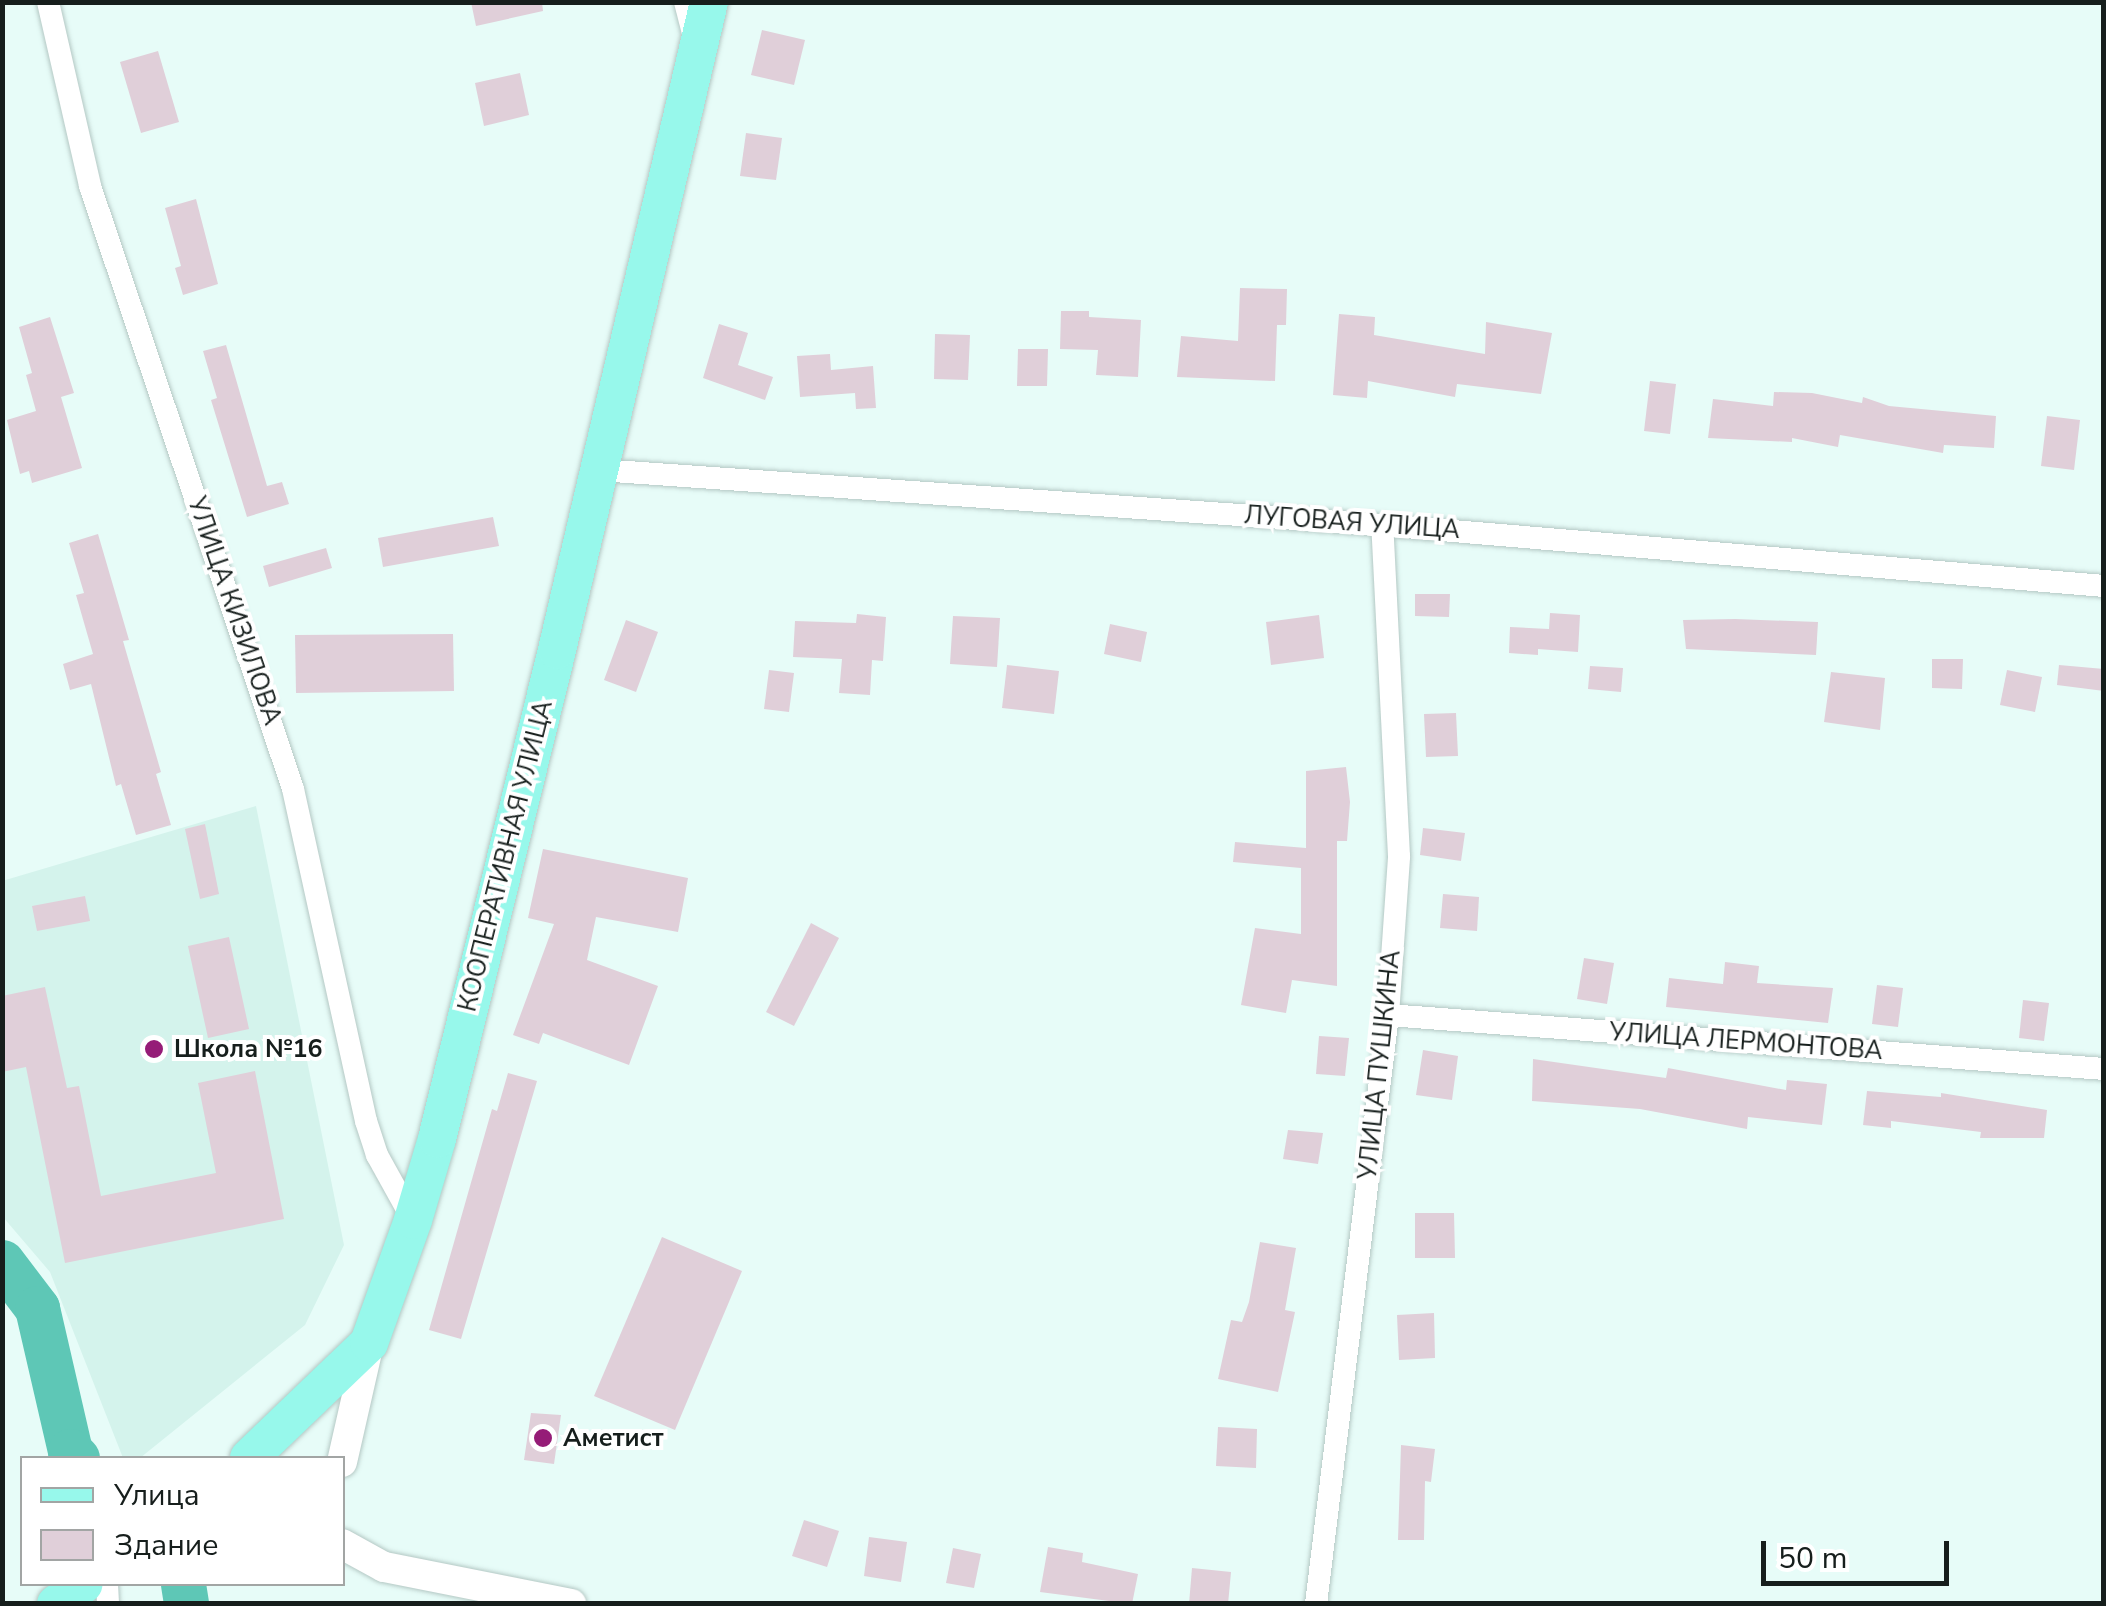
<!DOCTYPE html>
<meta charset="utf-8">
<style>
body{margin:0}
#map{position:relative;width:2106px;height:1606px;overflow:hidden;background:#e7fcf8;font-family:"Nunito Sans",sans-serif}
div>[style]{position:absolute}
[style*='--x']{left:calc(var(--x)*1px);top:calc(var(--y)*1px);width:calc(var(--w)*1px);rotate:calc(var(--a)*1deg)}
.built>*{inset:0;background:#d4f3ec}
.river>*{height:45px;margin:-22.5px;padding:0 22.5px;transform-origin:22.5px;border-radius:22.5px;background:#5ec7b6}
.building>*{inset:0;background:#e0cfd9}
.roads{filter:drop-shadow(0 0 2px #b4c8c4) drop-shadow(0 0 2px #b4c8c4)}
.minor>*{height:22px;margin:-11px;padding:0 11px;transform-origin:11px;border-radius:11px;background:#fff}
.tertiary>*{height:30px;margin:-15px;padding:0 15px;transform-origin:15px;border-radius:15px;background:#fff}
.primary>*{height:38px;margin:-19px;padding:0 19px;transform-origin:19px;border-radius:19px;background:#97f8eb}
.dots>*{width:28px;height:28px;translate:-50% -50%;box-sizing:border-box;border:5px solid #fff;border-radius:50%}
span{translate:-50% -50%;white-space:nowrap;text-align:center;line-height:1.15;-webkit-text-stroke:8px #fff;paint-order:stroke}
.street-label{font-size:25px;color:#161e1c}
.poi-label{font-size:25px;color:#161e1c;font-weight:700}
.left{translate:0 -50%;text-align:left}
.frame{position:absolute;inset:0;border:5px solid #161e1c;pointer-events:none}
.legend{position:absolute;left:20px;top:1456px;width:325px;height:130px;box-sizing:border-box;background:#fff;border:2px solid #a2a5a4;margin:0;padding:12px 18px;list-style:none;font-size:30px;color:#161e1c}
.legend li{display:flex;align-items:center;gap:20px;height:50px}
.legend b{width:50px;border:2px solid #a2a5a4}
.scale{position:absolute;left:1761px;top:1541px;width:188px;height:45px;box-sizing:border-box;border:5px solid #161e1c;border-top:0;padding-left:12px;font-size:30px;line-height:35px;white-space:nowrap;color:#161e1c;-webkit-text-stroke:8px #fff;paint-order:stroke}
</style>
<div id="map">
<div class="built">
<div style="clip-path:polygon(256px 806px,344px 1245px,305px 1325px,140px 1458px,123px 1458px,50px 1272px,3px 1217px,2px 881px)"></div>
</div>
<div class="river">
<div style="--x:2;--y:1262;--w:58;--a:52.7"></div>
<div style="--x:37;--y:1308;--w:147;--a:77"></div>
<div style="--x:70;--y:1451;--w:10;--a:45"></div>
<div style="--x:183;--y:1584;--w:20;--a:81"></div>
</div>
<div class="building">
<div style="clip-path:polygon(471px 2px,542px 2px,543px 11px,476px 26px)"></div>
<div style="clip-path:polygon(762px 30px,805px 40px,794px 85px,751px 75px)"></div>
<div style="clip-path:polygon(158px 51px,179px 122px,141px 133px,120px 62px)"></div>
<div style="clip-path:polygon(520px 73px,529px 115px,484px 126px,475px 83px)"></div>
<div style="clip-path:polygon(746px 133px,782px 138px,776px 180px,740px 176px)"></div>
<div style="clip-path:polygon(196px 199px,218px 284px,183px 295px,175px 268px,181px 266px,165px 208px)"></div>
<div style="clip-path:polygon(1240px 288px,1287px 289px,1286px 325px,1277px 325px,1275px 381px,1177px 377px,1181px 336px,1238px 341px)"></div>
<div style="clip-path:polygon(1061px 311px,1089px 311px,1089px 317px,1141px 320px,1138px 377px,1096px 375px,1098px 350px,1060px 349px)"></div>
<div style="clip-path:polygon(1339px 314px,1375px 317px,1374px 335px,1485px 354px,1486px 322px,1552px 333px,1541px 394px,1457px 384px,1455px 397px,1368px 381px,1367px 398px,1333px 395px)"></div>
<div style="clip-path:polygon(50px 317px,74px 393px,61px 397px,82px 468px,32px 483px,29px 471px,20px 474px,7px 420px,36px 411px,26px 375px,32px 373px,19px 327px)"></div>
<div style="clip-path:polygon(719px 324px,748px 333px,738px 365px,773px 377px,765px 400px,703px 378px)"></div>
<div style="clip-path:polygon(935px 334px,970px 335px,968px 380px,934px 379px)"></div>
<div style="clip-path:polygon(226px 345px,267px 486px,282px 482px,289px 504px,247px 517px,211px 400px,217px 398px,203px 351px)"></div>
<div style="clip-path:polygon(1018px 349px,1048px 349px,1047px 386px,1017px 386px)"></div>
<div style="clip-path:polygon(830px 354px,831px 370px,873px 366px,876px 408px,856px 409px,855px 393px,800px 397px,797px 356px)"></div>
<div style="clip-path:polygon(1650px 381px,1676px 384px,1670px 434px,1644px 431px)"></div>
<div style="clip-path:polygon(1774px 392px,1812px 393px,1862px 403px,1863px 397px,1889px 406px,1996px 416px,1994px 448px,1944px 445px,1943px 453px,1840px 435px,1838px 447px,1792px 438px,1792px 442px,1708px 438px,1713px 399px,1773px 406px)"></div>
<div style="clip-path:polygon(2047px 416px,2080px 420px,2074px 470px,2041px 466px)"></div>
<div style="clip-path:polygon(493px 517px,499px 546px,383px 567px,378px 538px)"></div>
<div style="clip-path:polygon(98px 534px,129px 640px,123px 641px,161px 772px,156px 774px,171px 825px,136px 835px,121px 784px,116px 786px,91px 684px,70px 690px,63px 664px,93px 654px,76px 595px,84px 593px,69px 543px)"></div>
<div style="clip-path:polygon(326px 548px,332px 568px,269px 587px,263px 566px)"></div>
<div style="clip-path:polygon(1415px 594px,1450px 594px,1449px 617px,1415px 616px)"></div>
<div style="clip-path:polygon(1550px 613px,1580px 615px,1578px 652px,1538px 649px,1538px 655px,1509px 653px,1510px 627px,1549px 629px)"></div>
<div style="clip-path:polygon(857px 614px,886px 617px,883px 661px,872px 660px,870px 695px,839px 693px,842px 659px,793px 657px,795px 621px,856px 623px)"></div>
<div style="clip-path:polygon(1319px 615px,1324px 658px,1271px 665px,1266px 622px)"></div>
<div style="clip-path:polygon(953px 616px,1000px 618px,997px 667px,950px 664px)"></div>
<div style="clip-path:polygon(1735px 619px,1818px 622px,1816px 655px,1686px 649px,1683px 620px)"></div>
<div style="clip-path:polygon(626px 620px,658px 632px,636px 692px,604px 680px)"></div>
<div style="clip-path:polygon(1110px 624px,1147px 632px,1141px 662px,1104px 654px)"></div>
<div style="clip-path:polygon(453px 634px,454px 691px,296px 693px,295px 635px)"></div>
<div style="clip-path:polygon(1932px 659px,1963px 659px,1962px 689px,1932px 688px)"></div>
<div style="clip-path:polygon(1007px 665px,1059px 671px,1054px 714px,1002px 708px)"></div>
<div style="clip-path:polygon(2059px 665px,2104px 669px,2104px 691px,2057px 685px)"></div>
<div style="clip-path:polygon(1590px 666px,1623px 668px,1621px 692px,1588px 689px)"></div>
<div style="clip-path:polygon(769px 670px,794px 673px,789px 712px,764px 709px)"></div>
<div style="clip-path:polygon(2007px 670px,2042px 677px,2035px 712px,2000px 705px)"></div>
<div style="clip-path:polygon(1831px 672px,1885px 678px,1880px 730px,1824px 722px)"></div>
<div style="clip-path:polygon(1456px 713px,1458px 756px,1426px 757px,1424px 714px)"></div>
<div style="clip-path:polygon(1346px 767px,1350px 802px,1347px 841px,1337px 841px,1337px 986px,1292px 980px,1286px 1013px,1241px 1005px,1255px 928px,1301px 934px,1301px 868px,1233px 862px,1235px 842px,1306px 848px,1306px 771px)"></div>
<div style="clip-path:polygon(205px 824px,219px 894px,200px 899px,185px 829px)"></div>
<div style="clip-path:polygon(1423px 828px,1465px 833px,1461px 861px,1420px 855px)"></div>
<div style="clip-path:polygon(543px 849px,688px 878px,678px 932px,596px 917px,587px 960px,658px 986px,629px 1065px,543px 1033px,539px 1044px,513px 1035px,554px 924px,528px 918px)"></div>
<div style="clip-path:polygon(1443px 894px,1479px 897px,1477px 931px,1440px 928px)"></div>
<div style="clip-path:polygon(85px 896px,90px 921px,37px 931px,32px 906px)"></div>
<div style="clip-path:polygon(811px 923px,839px 938px,794px 1026px,766px 1012px)"></div>
<div style="clip-path:polygon(229px 937px,249px 1029px,208px 1038px,188px 946px)"></div>
<div style="clip-path:polygon(1584px 958px,1614px 963px,1607px 1004px,1577px 999px)"></div>
<div style="clip-path:polygon(1725px 962px,1759px 966px,1757px 983px,1833px 988px,1828px 1023px,1666px 1007px,1669px 978px,1723px 984px)"></div>
<div style="clip-path:polygon(1877px 985px,1903px 988px,1898px 1027px,1872px 1024px)"></div>
<div style="clip-path:polygon(45px 987px,67px 1088px,79px 1086px,101px 1196px,216px 1173px,198px 1083px,255px 1071px,284px 1219px,65px 1263px,26px 1067px,2px 1072px,2px 996px)"></div>
<div style="clip-path:polygon(2023px 1000px,2049px 1003px,2044px 1041px,2019px 1038px)"></div>
<div style="clip-path:polygon(1319px 1036px,1349px 1038px,1345px 1076px,1316px 1074px)"></div>
<div style="clip-path:polygon(1423px 1050px,1458px 1056px,1452px 1100px,1416px 1095px)"></div>
<div style="clip-path:polygon(1533px 1059px,1666px 1078px,1668px 1068px,1786px 1090px,1787px 1080px,1827px 1084px,1822px 1125px,1748px 1117px,1747px 1129px,1640px 1109px,1532px 1101px)"></div>
<div style="clip-path:polygon(508px 1073px,537px 1081px,461px 1339px,429px 1330px,492px 1109px,497px 1111px)"></div>
<div style="clip-path:polygon(1867px 1091px,1941px 1097px,1941px 1093px,2047px 1110px,2044px 1138px,1980px 1138px,1981px 1132px,1891px 1121px,1891px 1128px,1863px 1125px)"></div>
<div style="clip-path:polygon(1288px 1130px,1323px 1133px,1318px 1164px,1283px 1159px)"></div>
<div style="clip-path:polygon(1415px 1213px,1454px 1213px,1455px 1258px,1415px 1258px)"></div>
<div style="clip-path:polygon(662px 1237px,742px 1271px,675px 1430px,594px 1396px)"></div>
<div style="clip-path:polygon(1260px 1242px,1296px 1248px,1285px 1310px,1295px 1312px,1278px 1392px,1218px 1379px,1231px 1320px,1242px 1322px,1249px 1302px)"></div>
<div style="clip-path:polygon(1434px 1313px,1435px 1358px,1399px 1360px,1397px 1315px)"></div>
<div style="clip-path:polygon(531px 1413px,561px 1415px,554px 1464px,524px 1460px)"></div>
<div style="clip-path:polygon(1218px 1427px,1257px 1429px,1256px 1468px,1216px 1466px)"></div>
<div style="clip-path:polygon(1401px 1445px,1435px 1449px,1431px 1482px,1425px 1481px,1424px 1540px,1398px 1540px)"></div>
<div style="clip-path:polygon(804px 1520px,839px 1531px,827px 1567px,792px 1556px)"></div>
<div style="clip-path:polygon(869px 1537px,907px 1542px,901px 1582px,864px 1576px)"></div>
<div style="clip-path:polygon(1048px 1547px,1083px 1553px,1082px 1562px,1138px 1574px,1132px 1604px,1040px 1592px)"></div>
<div style="clip-path:polygon(953px 1548px,981px 1554px,974px 1588px,946px 1583px)"></div>
<div style="clip-path:polygon(1192px 1568px,1231px 1572px,1228px 1604px,1189px 1604px)"></div>
</div>
<div class="roads">
<div class="minor">
<div style="--x:48;--y:2;--w:189;--a:77.1"></div>
<div style="--x:90;--y:186;--w:636;--a:71.39"></div>
<div style="--x:293;--y:789;--w:340;--a:77.6"></div>
<div style="--x:366;--y:1121;--w:36;--a:72"></div>
<div style="--x:377;--y:1155;--w:74;--a:61"></div>
<div style="--x:685;--y:2;--w:40;--a:75.6"></div>
<div style="--x:599;--y:470;--w:785;--a:4.02"></div>
<div style="--x:1382;--y:525;--w:725;--a:4.83"></div>
<div style="--x:1388;--y:1015;--w:718;--a:4.31"></div>
<div style="--x:107;--y:1584;--w:20;--a:87"></div>
<div style="--x:1316;--y:1604;--w:593;--a:-83.03"></div>
<div style="--x:1388;--y:1015;--w:159;--a:-86"></div>
<div style="--x:1399;--y:856;--w:331;--a:-92.9"></div>
</div>
<div class="tertiary">
<div style="--x:342;--y:1462;--w:122;--a:-77.2"></div>
<div style="--x:342;--y:1544;--w:48;--a:28.7"></div>
<div style="--x:384;--y:1567;--w:191;--a:11.2"></div>
</div>
<div class="primary">
<div style="--x:249;--y:1458;--w:166;--a:-43.8"></div>
<div style="--x:369;--y:1343;--w:131;--a:-70.3"></div>
<div style="--x:413;--y:1220;--w:84;--a:-73.5"></div>
<div style="--x:437;--y:1139;--w:504;--a:-76.21"></div>
<div style="--x:557;--y:650;--w:666;--a:-76.8"></div>
<div style="--x:56;--y:1604;--w:34;--a:-36"></div>
</div>
</div>
<div class="dots">
<div style="left:154px;top:1049px;background:#951c77"></div>
<div style="left:543px;top:1438px;background:#951c77"></div>
</div>
<div class="street-label">
<span style="left:1352px;top:523px;rotate:4deg">ЛУГОВАЯ УЛИЦА</span>
<span style="left:234px;top:611px;rotate:71deg">УЛИЦА КИЗИЛОВА</span>
<span style="left:506px;top:856px;rotate:-76deg">КООПЕРАТИВНАЯ УЛИЦА</span>
<span style="left:1746px;top:1042px;rotate:4deg">УЛИЦА ЛЕРМОНТОВА</span>
<span style="left:1380px;top:1065px;rotate:-84deg">УЛИЦА ПУШКИНА</span>
</div>
<div class="poi-label">
<span class="left" style="left:174px;top:1049px">Школа №16</span>
<span class="left" style="left:563px;top:1438px">Аметист</span>
</div>
<div class="frame"></div>
<ul class="legend">
<li><b style="height:12px;background:#97f8eb"></b>Улица</li>
<li><b style="height:28px;background:#e0cfd9"></b>Здание</li>
</ul>
<div class="scale">50 m</div>
</div>
